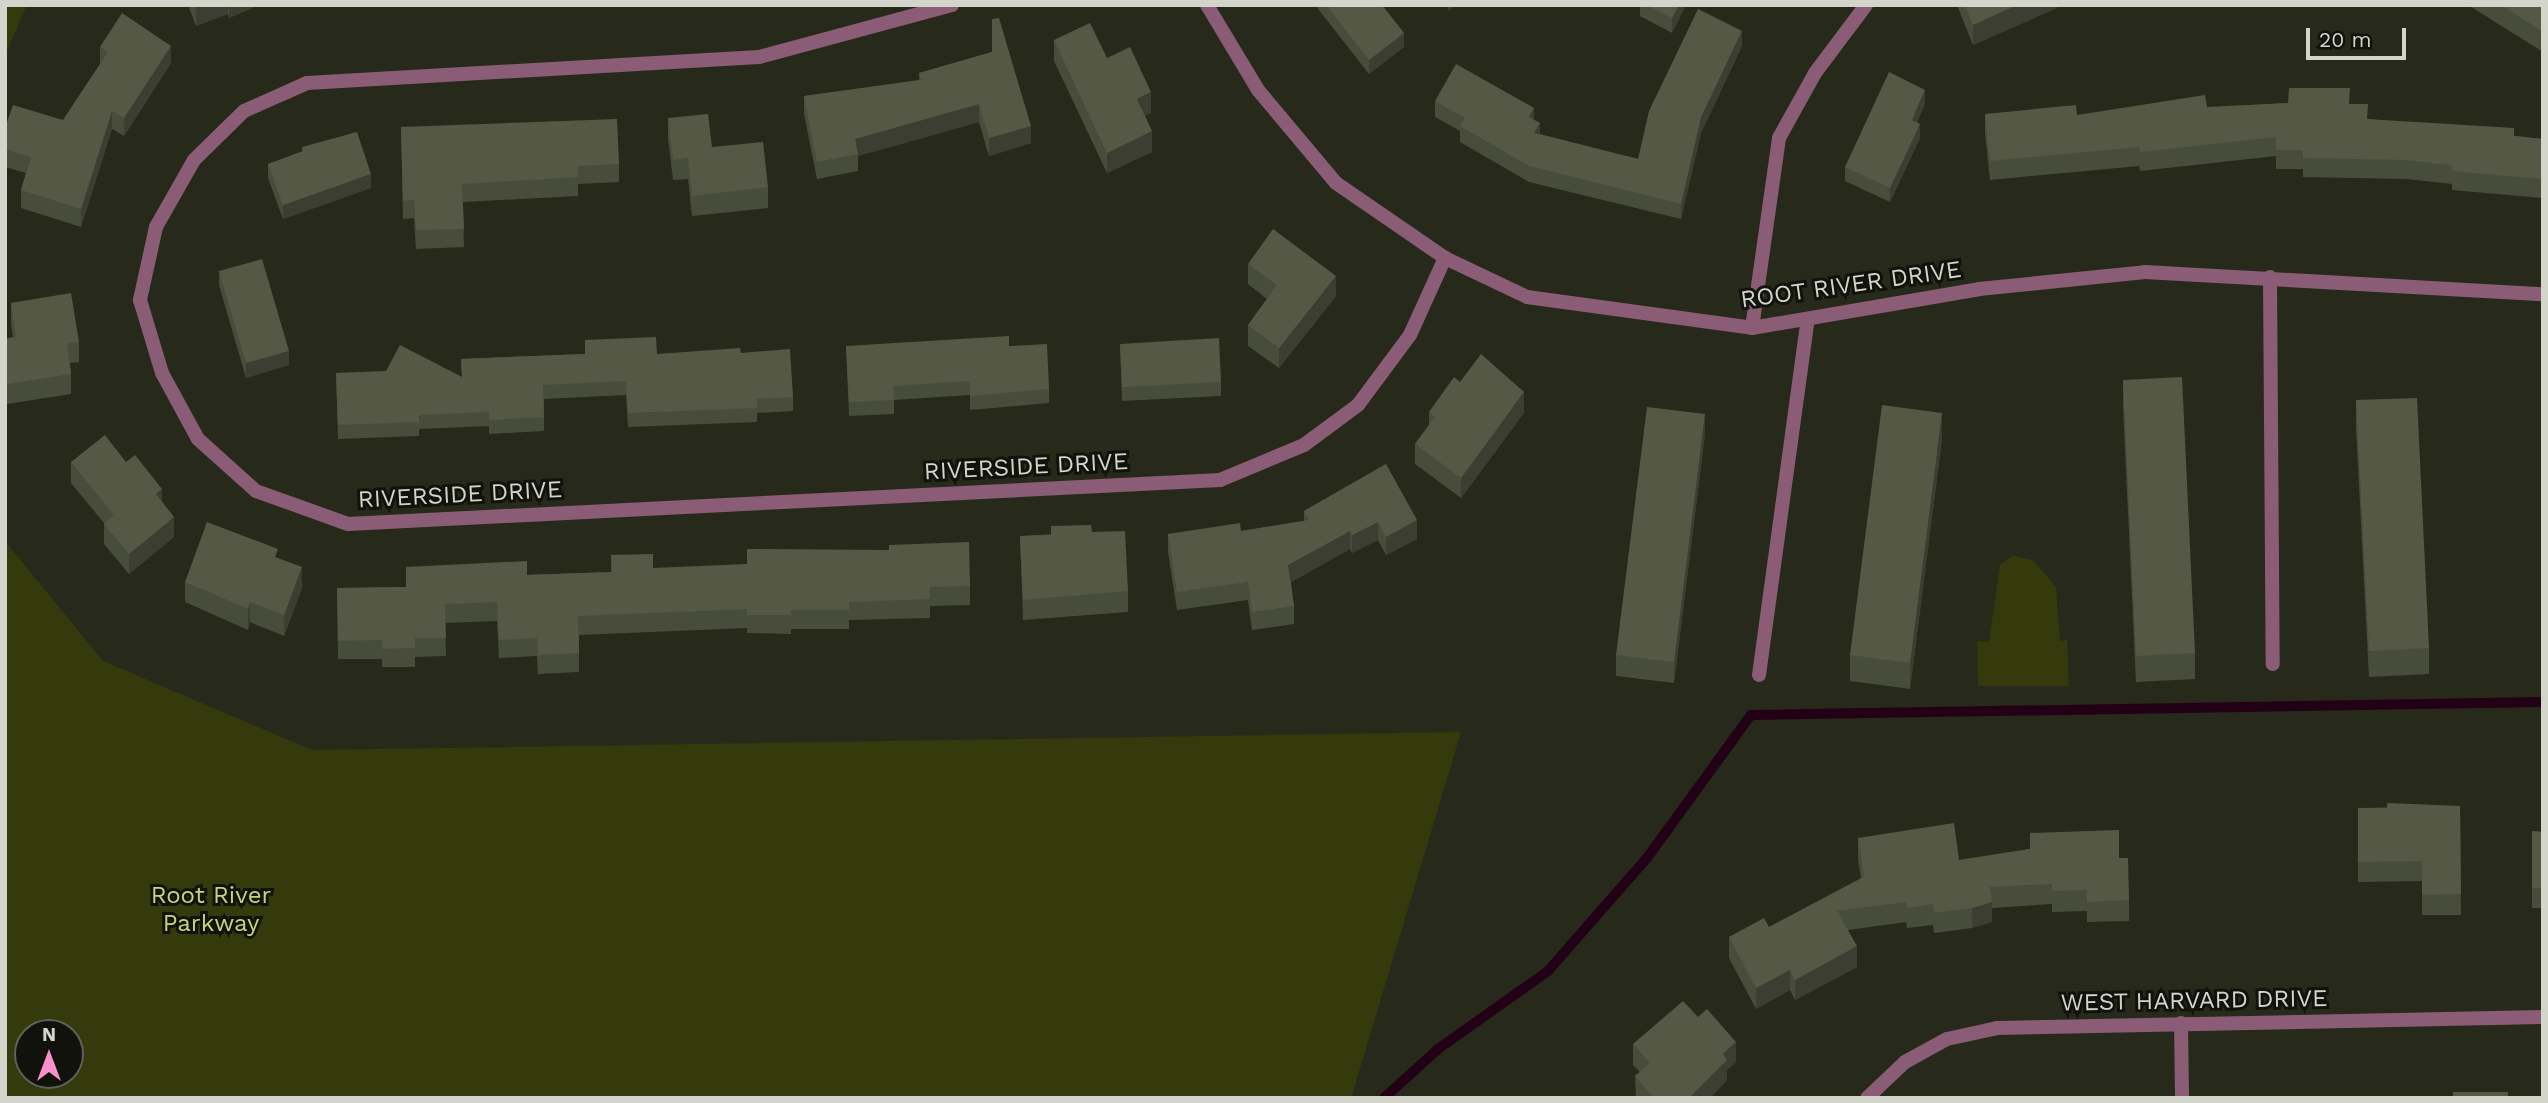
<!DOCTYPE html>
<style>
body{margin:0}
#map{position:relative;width:2548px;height:1103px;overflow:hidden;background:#272a1a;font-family:"Work Sans",sans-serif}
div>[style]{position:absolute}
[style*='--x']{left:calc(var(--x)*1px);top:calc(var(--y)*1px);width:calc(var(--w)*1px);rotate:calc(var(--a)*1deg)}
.green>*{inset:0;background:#343a0b}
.stream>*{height:10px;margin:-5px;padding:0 5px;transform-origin:5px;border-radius:5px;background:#220015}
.lane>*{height:14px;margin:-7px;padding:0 7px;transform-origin:7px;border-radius:7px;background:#8a5c75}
.street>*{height:14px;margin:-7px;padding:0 7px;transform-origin:7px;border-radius:7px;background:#8a5c75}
.wall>*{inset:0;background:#484c3b}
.shaded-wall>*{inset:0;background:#3b3e30}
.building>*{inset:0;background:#545845}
span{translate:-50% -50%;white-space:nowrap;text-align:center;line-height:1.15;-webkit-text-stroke:6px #11120b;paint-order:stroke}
.street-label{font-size:24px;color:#d3d5ca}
.park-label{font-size:24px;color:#c7d672}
.frame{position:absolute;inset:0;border:7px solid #d3d5ca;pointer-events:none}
.north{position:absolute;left:14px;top:1019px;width:70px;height:70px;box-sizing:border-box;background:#11120b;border:2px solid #5f6057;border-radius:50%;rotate:0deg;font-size:19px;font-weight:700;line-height:28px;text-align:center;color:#d3d5ca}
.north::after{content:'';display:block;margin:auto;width:24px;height:32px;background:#f890cb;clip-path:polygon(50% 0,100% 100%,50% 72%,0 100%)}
.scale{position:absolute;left:2306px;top:28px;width:100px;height:32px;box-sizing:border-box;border:4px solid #d3d5ca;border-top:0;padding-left:9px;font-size:21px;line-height:24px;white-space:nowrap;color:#d3d5ca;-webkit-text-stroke:5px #11120b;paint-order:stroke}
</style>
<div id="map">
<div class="green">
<div style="clip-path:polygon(5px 5px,27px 5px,5px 55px)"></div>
<div style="clip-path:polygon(evenodd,5px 541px,103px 661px,312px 750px,1461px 732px,1352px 1095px,1347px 1098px,5px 1098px,5px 541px,28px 1033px,70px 1033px,70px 1075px,28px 1075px,28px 1033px)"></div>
<div style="clip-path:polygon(2013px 556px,2033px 560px,2056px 587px,2060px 641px,2067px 640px,2069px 686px,1978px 686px,1977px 641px,1989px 642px,2000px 564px)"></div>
</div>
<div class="stream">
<div style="--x:1384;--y:1098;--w:73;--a:-42.2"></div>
<div style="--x:1438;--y:1049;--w:135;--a:-35.3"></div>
<div style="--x:1548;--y:971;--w:150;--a:-48.8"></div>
<div style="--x:1647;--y:858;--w:177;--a:-54"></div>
<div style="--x:1751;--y:715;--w:792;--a:-0.94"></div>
</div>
<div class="lane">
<div style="--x:2270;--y:277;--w:387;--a:89.6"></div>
<div style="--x:1759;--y:675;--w:359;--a:-82.2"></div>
</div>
<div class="street">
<div style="--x:952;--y:5;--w:200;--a:164.9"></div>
<div style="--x:759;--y:57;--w:453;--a:176.7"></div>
<div style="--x:307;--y:83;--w:69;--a:156"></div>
<div style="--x:244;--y:111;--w:70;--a:135.6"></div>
<div style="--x:194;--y:160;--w:77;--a:119.6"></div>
<div style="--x:156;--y:227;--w:75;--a:102.4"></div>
<div style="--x:140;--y:300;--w:76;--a:73.2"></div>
<div style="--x:162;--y:373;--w:75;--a:61.4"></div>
<div style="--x:198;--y:439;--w:78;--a:41.9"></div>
<div style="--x:256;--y:491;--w:98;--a:19.7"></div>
<div style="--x:348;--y:524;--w:873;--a:-2.89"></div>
<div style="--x:1220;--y:480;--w:91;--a:-22.6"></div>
<div style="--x:1304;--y:445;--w:67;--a:-36.5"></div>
<div style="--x:1358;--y:405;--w:87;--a:-53.4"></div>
<div style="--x:1410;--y:335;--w:85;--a:-65.6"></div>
<div style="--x:1207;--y:5;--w:99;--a:59"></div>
<div style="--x:1258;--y:90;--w:121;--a:50"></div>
<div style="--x:1336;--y:183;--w:132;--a:34.5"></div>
<div style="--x:1445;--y:258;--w:91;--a:25.4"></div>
<div style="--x:1527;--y:297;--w:227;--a:7.8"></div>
<div style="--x:1752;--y:328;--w:230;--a:-9.7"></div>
<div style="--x:1979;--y:289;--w:167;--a:-5.8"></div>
<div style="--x:2145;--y:272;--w:399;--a:3.2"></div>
<div style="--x:1752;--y:328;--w:192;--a:-81.9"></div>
<div style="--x:1779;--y:138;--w:74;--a:-61"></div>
<div style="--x:1815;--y:73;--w:85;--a:-53.1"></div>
<div style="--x:2181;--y:1023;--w:75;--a:89.2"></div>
<div style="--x:1867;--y:1098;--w:52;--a:-43.5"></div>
<div style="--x:1905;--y:1062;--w:48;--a:-28.7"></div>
<div style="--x:1947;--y:1039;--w:51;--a:-12.4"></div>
<div style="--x:1997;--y:1028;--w:546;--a:-1.15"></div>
</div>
<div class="wall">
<div style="clip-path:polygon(188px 5px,259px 5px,229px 18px,228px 14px,196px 26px)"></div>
<div style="clip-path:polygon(1315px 5px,1382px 5px,1404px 47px,1369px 74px)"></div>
<div style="clip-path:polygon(1640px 5px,1686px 5px,1672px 33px,1640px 16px)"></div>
<div style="clip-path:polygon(1957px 5px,2057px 5px,2057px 8px,1973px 45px)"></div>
<div style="clip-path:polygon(2468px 5px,2543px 5px,2543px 52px)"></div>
<div style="clip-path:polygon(1054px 40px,1107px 58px,1151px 113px,1145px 115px,1152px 152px,1107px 173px,1054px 61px)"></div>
<div style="clip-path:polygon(1742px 46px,1701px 133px,1681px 219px,1529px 182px,1460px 142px,1460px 131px,1435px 117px,1435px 101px,1534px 119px,1540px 134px,1638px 159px)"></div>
<div style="clip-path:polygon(100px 47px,171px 63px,124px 136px,112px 129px,81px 227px,21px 208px,21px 190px,26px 173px,5px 167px,5px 128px,63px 120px,100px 64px)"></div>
<div style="clip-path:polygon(992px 52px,1031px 143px,989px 156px,979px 122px,858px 156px,858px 171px,817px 179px,804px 114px,804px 96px,919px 80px,919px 73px)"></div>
<div style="clip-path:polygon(2288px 103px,2350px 104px,2368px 119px,2543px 139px,2543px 198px,2452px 190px,2452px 184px,2406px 179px,2303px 177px,2303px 169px,2276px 169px,2276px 156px,2140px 171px,2139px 166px,1990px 180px,1985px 133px,1985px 114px,2077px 115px)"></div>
<div style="clip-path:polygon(1925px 104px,1917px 122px,1920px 138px,1890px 202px,1845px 181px,1845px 167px)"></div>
<div style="clip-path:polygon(668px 118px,768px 187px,768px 208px,692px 216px,688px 179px,673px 180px,668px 138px)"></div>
<div style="clip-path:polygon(401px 127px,619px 164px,619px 182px,578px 184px,578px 196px,463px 202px,464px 247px,416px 249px,414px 218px,403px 219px)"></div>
<div style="clip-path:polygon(302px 147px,371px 188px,283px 219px,268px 178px,268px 164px,302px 152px)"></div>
<div style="clip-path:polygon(1248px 264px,1336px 296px,1279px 368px,1248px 346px,1248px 325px,1267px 299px,1248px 284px)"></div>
<div style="clip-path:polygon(219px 271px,289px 365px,246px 378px,219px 285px)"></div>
<div style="clip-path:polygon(11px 303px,79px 342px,79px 362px,70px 363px,71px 374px,71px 394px,7px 404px,5px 403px,5px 339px,13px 337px,11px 323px)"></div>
<div style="clip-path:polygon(585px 340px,657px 354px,741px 353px,793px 397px,793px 411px,757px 413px,757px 422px,628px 427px,626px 395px,544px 399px,544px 431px,489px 434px,489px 426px,419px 429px,419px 436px,338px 439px,336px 373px,462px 377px,461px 359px,585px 354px)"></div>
<div style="clip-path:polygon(1120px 344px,1221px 382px,1221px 396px,1122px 401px)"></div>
<div style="clip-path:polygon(846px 346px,1009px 346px,1049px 389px,1049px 403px,970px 410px,970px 395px,894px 400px,894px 414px,849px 416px)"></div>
<div style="clip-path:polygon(2123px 380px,2195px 653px,2195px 679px,2136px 682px,2123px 406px)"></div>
<div style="clip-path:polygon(1460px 382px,1524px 413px,1461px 498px,1415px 464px,1415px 444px,1429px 425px,1429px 412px)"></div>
<div style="clip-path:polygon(2356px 400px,2429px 648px,2429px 674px,2369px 677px,2356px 427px)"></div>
<div style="clip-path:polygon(1705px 434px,1674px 683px,1616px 676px,1616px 655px)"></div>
<div style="clip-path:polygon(1942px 439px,1910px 689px,1850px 681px,1850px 655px)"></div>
<div style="clip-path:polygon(71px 462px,126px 462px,162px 502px,174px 537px,129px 574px,104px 544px,104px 523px,71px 483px)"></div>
<div style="clip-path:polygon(1386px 464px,1417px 539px,1386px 555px,1378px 540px,1352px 553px,1350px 549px,1291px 582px,1294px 606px,1294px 624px,1252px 630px,1248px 600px,1177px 610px,1168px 552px,1168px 534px,1241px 531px,1304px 521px,1304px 511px)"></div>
<div style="clip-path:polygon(1092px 532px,1128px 591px,1128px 612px,1023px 620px,1020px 536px)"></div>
<div style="clip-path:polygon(611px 555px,653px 568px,970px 586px,970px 605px,930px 606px,930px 618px,849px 620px,849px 629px,791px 629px,791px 634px,747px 633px,747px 628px,579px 635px,579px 672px,538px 674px,537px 656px,499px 658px,497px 621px,445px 623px,446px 656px,415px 657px,415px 667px,382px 667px,382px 659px,338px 659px,337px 588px,406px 587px,527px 575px,611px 572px)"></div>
<div style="clip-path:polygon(278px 558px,302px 588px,284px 636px,250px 622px,248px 630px,185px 602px,185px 582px)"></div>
<div style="clip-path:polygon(2460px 806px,2461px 915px,2422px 915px,2422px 881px,2358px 882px,2358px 808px)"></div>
<div style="clip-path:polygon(2532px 831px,2543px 832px,2543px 908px,2532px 908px)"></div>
<div style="clip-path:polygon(2030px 833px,2119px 858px,2129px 900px,2129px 921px,2087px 922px,2087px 911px,2052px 912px,2052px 904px,1992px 908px,1992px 922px,1972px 928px,1934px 933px,1933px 925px,1907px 928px,1906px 922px,1848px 930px,1857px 967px,1795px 1000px,1790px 990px,1756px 1009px,1729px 958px,1729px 937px,1769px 927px,1861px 878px,1858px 859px,1858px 838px,1959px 860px,2030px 849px)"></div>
<div style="clip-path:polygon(1633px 1044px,1736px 1062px,1727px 1070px,1727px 1080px,1710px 1098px,1636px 1098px,1635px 1076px,1640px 1072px,1633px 1065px)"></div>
</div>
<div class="shaded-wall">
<div style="clip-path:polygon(196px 5px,228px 5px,228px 14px,196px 26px)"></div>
<div style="clip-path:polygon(229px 5px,259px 5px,229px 18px)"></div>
<div style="clip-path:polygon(1448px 5px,1457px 5px,1448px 11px)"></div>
<div style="clip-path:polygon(1679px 5px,1686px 5px,1672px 33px,1672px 18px)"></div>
<div style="clip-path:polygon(2017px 5px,2057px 5px,2057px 8px,1973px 45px,1973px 25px)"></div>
<div style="clip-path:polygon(1742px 31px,1742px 46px,1701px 133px,1681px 219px,1681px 204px,1701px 117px)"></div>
<div style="clip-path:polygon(1404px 33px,1404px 47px,1369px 74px,1369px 60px)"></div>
<div style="clip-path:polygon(171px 46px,171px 63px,124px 136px,124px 118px)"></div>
<div style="clip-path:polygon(1925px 90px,1925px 104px,1912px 134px,1912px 120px)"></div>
<div style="clip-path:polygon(1151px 92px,1151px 113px,1137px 119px,1137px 99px)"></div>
<div style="clip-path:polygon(979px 104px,979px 122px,858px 156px,855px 139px)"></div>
<div style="clip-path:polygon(1534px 108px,1534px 124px,1529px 117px)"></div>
<div style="clip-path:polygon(112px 111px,112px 129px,81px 227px,81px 209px)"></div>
<div style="clip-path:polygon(1540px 123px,1540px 138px,1534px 133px)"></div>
<div style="clip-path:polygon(1920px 124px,1920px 138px,1890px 202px,1890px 188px)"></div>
<div style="clip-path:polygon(1031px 126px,1031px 143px,989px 156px,989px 138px)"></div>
<div style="clip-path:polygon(1152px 131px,1152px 152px,1107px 173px,1107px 153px)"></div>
<div style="clip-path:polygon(371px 174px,371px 188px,283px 219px,283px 205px)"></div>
<div style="clip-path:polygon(1336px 276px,1336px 296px,1279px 368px,1279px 348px)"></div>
<div style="clip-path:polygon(289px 351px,289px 365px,246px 378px,246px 363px)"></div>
<div style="clip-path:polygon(1524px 392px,1524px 413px,1461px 498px,1461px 478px)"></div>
<div style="clip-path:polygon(1942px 413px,1942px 439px,1910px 689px,1910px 663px)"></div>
<div style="clip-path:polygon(1705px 414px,1705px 434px,1674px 683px,1674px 662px)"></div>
<div style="clip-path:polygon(162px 489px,162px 509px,156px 494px)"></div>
<div style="clip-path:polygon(174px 517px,174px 537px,129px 574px,129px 554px)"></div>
<div style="clip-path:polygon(1417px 520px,1417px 539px,1386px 555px,1386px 537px)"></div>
<div style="clip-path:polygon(1378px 522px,1378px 540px,1352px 553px,1352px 535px)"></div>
<div style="clip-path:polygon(1350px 531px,1350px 549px,1288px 583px,1288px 565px)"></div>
<div style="clip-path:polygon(302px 567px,302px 588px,284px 636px,284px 615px)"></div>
<div style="clip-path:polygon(250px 602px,250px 622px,248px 630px,248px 609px)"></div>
<div style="clip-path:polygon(1992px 902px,1992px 922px,1972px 928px,1972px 908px)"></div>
<div style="clip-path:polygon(1857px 946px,1857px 967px,1795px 1000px,1795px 980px)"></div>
<div style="clip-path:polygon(1790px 970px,1790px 990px,1756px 1009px,1756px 988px)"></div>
<div style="clip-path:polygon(1736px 1042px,1736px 1062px,1727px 1070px,1727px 1080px,1710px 1098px,1689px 1098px,1723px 1054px)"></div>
</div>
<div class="building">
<div style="clip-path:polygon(1326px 5px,1382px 5px,1404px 33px,1369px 60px)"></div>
<div style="clip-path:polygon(1646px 5px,1679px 5px,1672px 18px)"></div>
<div style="clip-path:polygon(1965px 5px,2017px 5px,1973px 25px)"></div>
<div style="clip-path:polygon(2501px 5px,2543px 5px,2543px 32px)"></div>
<div style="clip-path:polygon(1698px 9px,1742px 31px,1701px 117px,1681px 204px,1529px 166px,1460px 126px,1465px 118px,1435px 101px,1456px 64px,1534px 108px,1529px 117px,1540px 123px,1534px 133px,1638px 159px,1649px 111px)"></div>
<div style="clip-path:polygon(122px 13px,171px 46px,124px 118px,112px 111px,81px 209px,21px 190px,31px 157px,5px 149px,5px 128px,13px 105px,63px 120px,108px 52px,100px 47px)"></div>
<div style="clip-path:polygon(999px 18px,1031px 126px,989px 138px,979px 104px,855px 139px,858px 154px,817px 162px,804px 96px,921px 80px,919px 73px,992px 52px,992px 19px)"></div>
<div style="clip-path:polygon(1090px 23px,1107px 58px,1130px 47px,1151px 92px,1137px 99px,1152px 131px,1107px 153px,1054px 40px)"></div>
<div style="clip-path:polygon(1889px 72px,1925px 90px,1912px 120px,1920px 124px,1890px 188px,1845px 167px)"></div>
<div style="clip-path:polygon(2289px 88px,2350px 88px,2349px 104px,2368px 104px,2367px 119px,2514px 128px,2514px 136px,2543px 139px,2543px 179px,2452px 171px,2452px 165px,2406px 160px,2303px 158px,2303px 150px,2276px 150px,2276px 137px,2140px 152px,2139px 147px,1990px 161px,1985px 114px,2076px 105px,2077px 115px,2205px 95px,2207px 107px,2288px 103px)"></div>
<div style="clip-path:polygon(708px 114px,712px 147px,763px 142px,768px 187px,692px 196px,688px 158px,673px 160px,668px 118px)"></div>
<div style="clip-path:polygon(617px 119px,619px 164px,578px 166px,578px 177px,462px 184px,464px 229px,416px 230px,414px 200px,403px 201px,401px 127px)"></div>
<div style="clip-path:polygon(357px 132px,371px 174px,283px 205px,268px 164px,303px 151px,302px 147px)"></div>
<div style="clip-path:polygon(1273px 229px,1336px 276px,1279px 348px,1248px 325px,1277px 285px,1248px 264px)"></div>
<div style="clip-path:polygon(262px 259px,289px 351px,246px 363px,219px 271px)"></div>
<div style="clip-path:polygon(71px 293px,79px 342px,67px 343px,71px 374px,7px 384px,5px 382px,5px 339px,16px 337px,11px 303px)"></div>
<div style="clip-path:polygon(1009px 336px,1009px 346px,1047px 344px,1049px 389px,970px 396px,970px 381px,893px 386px,894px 400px,849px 402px,846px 346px)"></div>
<div style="clip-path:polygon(656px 337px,657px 354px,740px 348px,741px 353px,790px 349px,793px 397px,757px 399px,757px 408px,628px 413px,626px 381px,543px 385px,544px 417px,489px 420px,489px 412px,419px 415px,419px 422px,338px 425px,336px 373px,386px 371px,400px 345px,462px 377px,461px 359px,585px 354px,585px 340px)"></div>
<div style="clip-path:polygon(1219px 338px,1221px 382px,1122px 387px,1120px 344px)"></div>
<div style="clip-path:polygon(1481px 354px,1524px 392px,1461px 478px,1415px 444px,1435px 417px,1429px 412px,1454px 377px,1460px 382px)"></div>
<div style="clip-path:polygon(2182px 377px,2195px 653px,2136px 656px,2123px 380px)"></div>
<div style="clip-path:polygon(2417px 398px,2429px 648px,2369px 651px,2356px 400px)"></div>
<div style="clip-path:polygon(1882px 405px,1942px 413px,1910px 663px,1850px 655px)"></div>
<div style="clip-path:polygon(1647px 407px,1705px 414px,1674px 662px,1616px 655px)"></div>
<div style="clip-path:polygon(105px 435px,126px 462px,135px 455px,162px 489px,156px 494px,174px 517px,129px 554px,104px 524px,114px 515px,71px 462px)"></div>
<div style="clip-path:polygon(1386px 464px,1417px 520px,1386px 537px,1378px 522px,1352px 535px,1350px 531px,1288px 565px,1294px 606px,1252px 612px,1248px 582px,1177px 592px,1168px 534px,1240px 523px,1241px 531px,1309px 520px,1304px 511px)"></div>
<div style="clip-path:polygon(207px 522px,278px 549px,275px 557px,302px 567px,284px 615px,250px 602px,248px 609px,185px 582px)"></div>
<div style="clip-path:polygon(1091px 525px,1092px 532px,1125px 531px,1128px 591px,1023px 600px,1020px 536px,1051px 535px,1051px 526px)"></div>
<div style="clip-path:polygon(969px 542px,970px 586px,930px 587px,930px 599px,849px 602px,849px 610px,791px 610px,791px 615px,747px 615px,747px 609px,578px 616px,579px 653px,538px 655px,537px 638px,499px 640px,497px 602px,445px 604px,446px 638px,415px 638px,415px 648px,382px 649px,382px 640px,338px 641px,337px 588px,406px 587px,406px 567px,527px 561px,527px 575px,612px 572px,611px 555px,653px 554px,653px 568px,747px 564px,747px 549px,889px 550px,889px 545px)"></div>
<div style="clip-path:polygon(2387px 803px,2460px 806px,2461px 894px,2422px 895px,2422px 861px,2358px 862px,2358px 808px,2387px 808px)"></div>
<div style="clip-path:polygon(1954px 823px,1959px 860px,2030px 849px,2030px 833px,2119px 830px,2119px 858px,2128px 858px,2129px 900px,2087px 902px,2087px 890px,2052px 891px,2052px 884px,1990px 887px,1992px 902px,1972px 908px,1934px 913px,1933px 904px,1907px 908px,1906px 902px,1837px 911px,1857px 946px,1795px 980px,1790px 970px,1756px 988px,1729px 937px,1764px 918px,1769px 927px,1864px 877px,1858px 838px)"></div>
<div style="clip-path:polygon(2532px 831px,2543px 832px,2543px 888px,2532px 888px)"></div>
<div style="clip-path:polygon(1683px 1001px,1698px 1017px,1707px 1009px,1736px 1042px,1723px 1054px,1727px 1060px,1689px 1098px,1654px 1098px,1635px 1076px,1650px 1063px,1633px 1044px)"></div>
<div style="clip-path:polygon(2453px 1092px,2508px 1092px,2508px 1098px,2453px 1098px)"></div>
</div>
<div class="street-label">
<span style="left:1851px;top:285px;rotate:-8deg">ROOT RIVER DRIVE</span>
<span style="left:1026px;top:467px;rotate:-3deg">RIVERSIDE DRIVE</span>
<span style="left:460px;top:495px;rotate:-3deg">RIVERSIDE DRIVE</span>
<span style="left:2194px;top:1001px;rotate:-1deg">WEST HARVARD DRIVE</span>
</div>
<div class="park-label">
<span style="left:211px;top:910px">Root River<br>Parkway</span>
</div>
<div class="frame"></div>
<div class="north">N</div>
<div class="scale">20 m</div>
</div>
